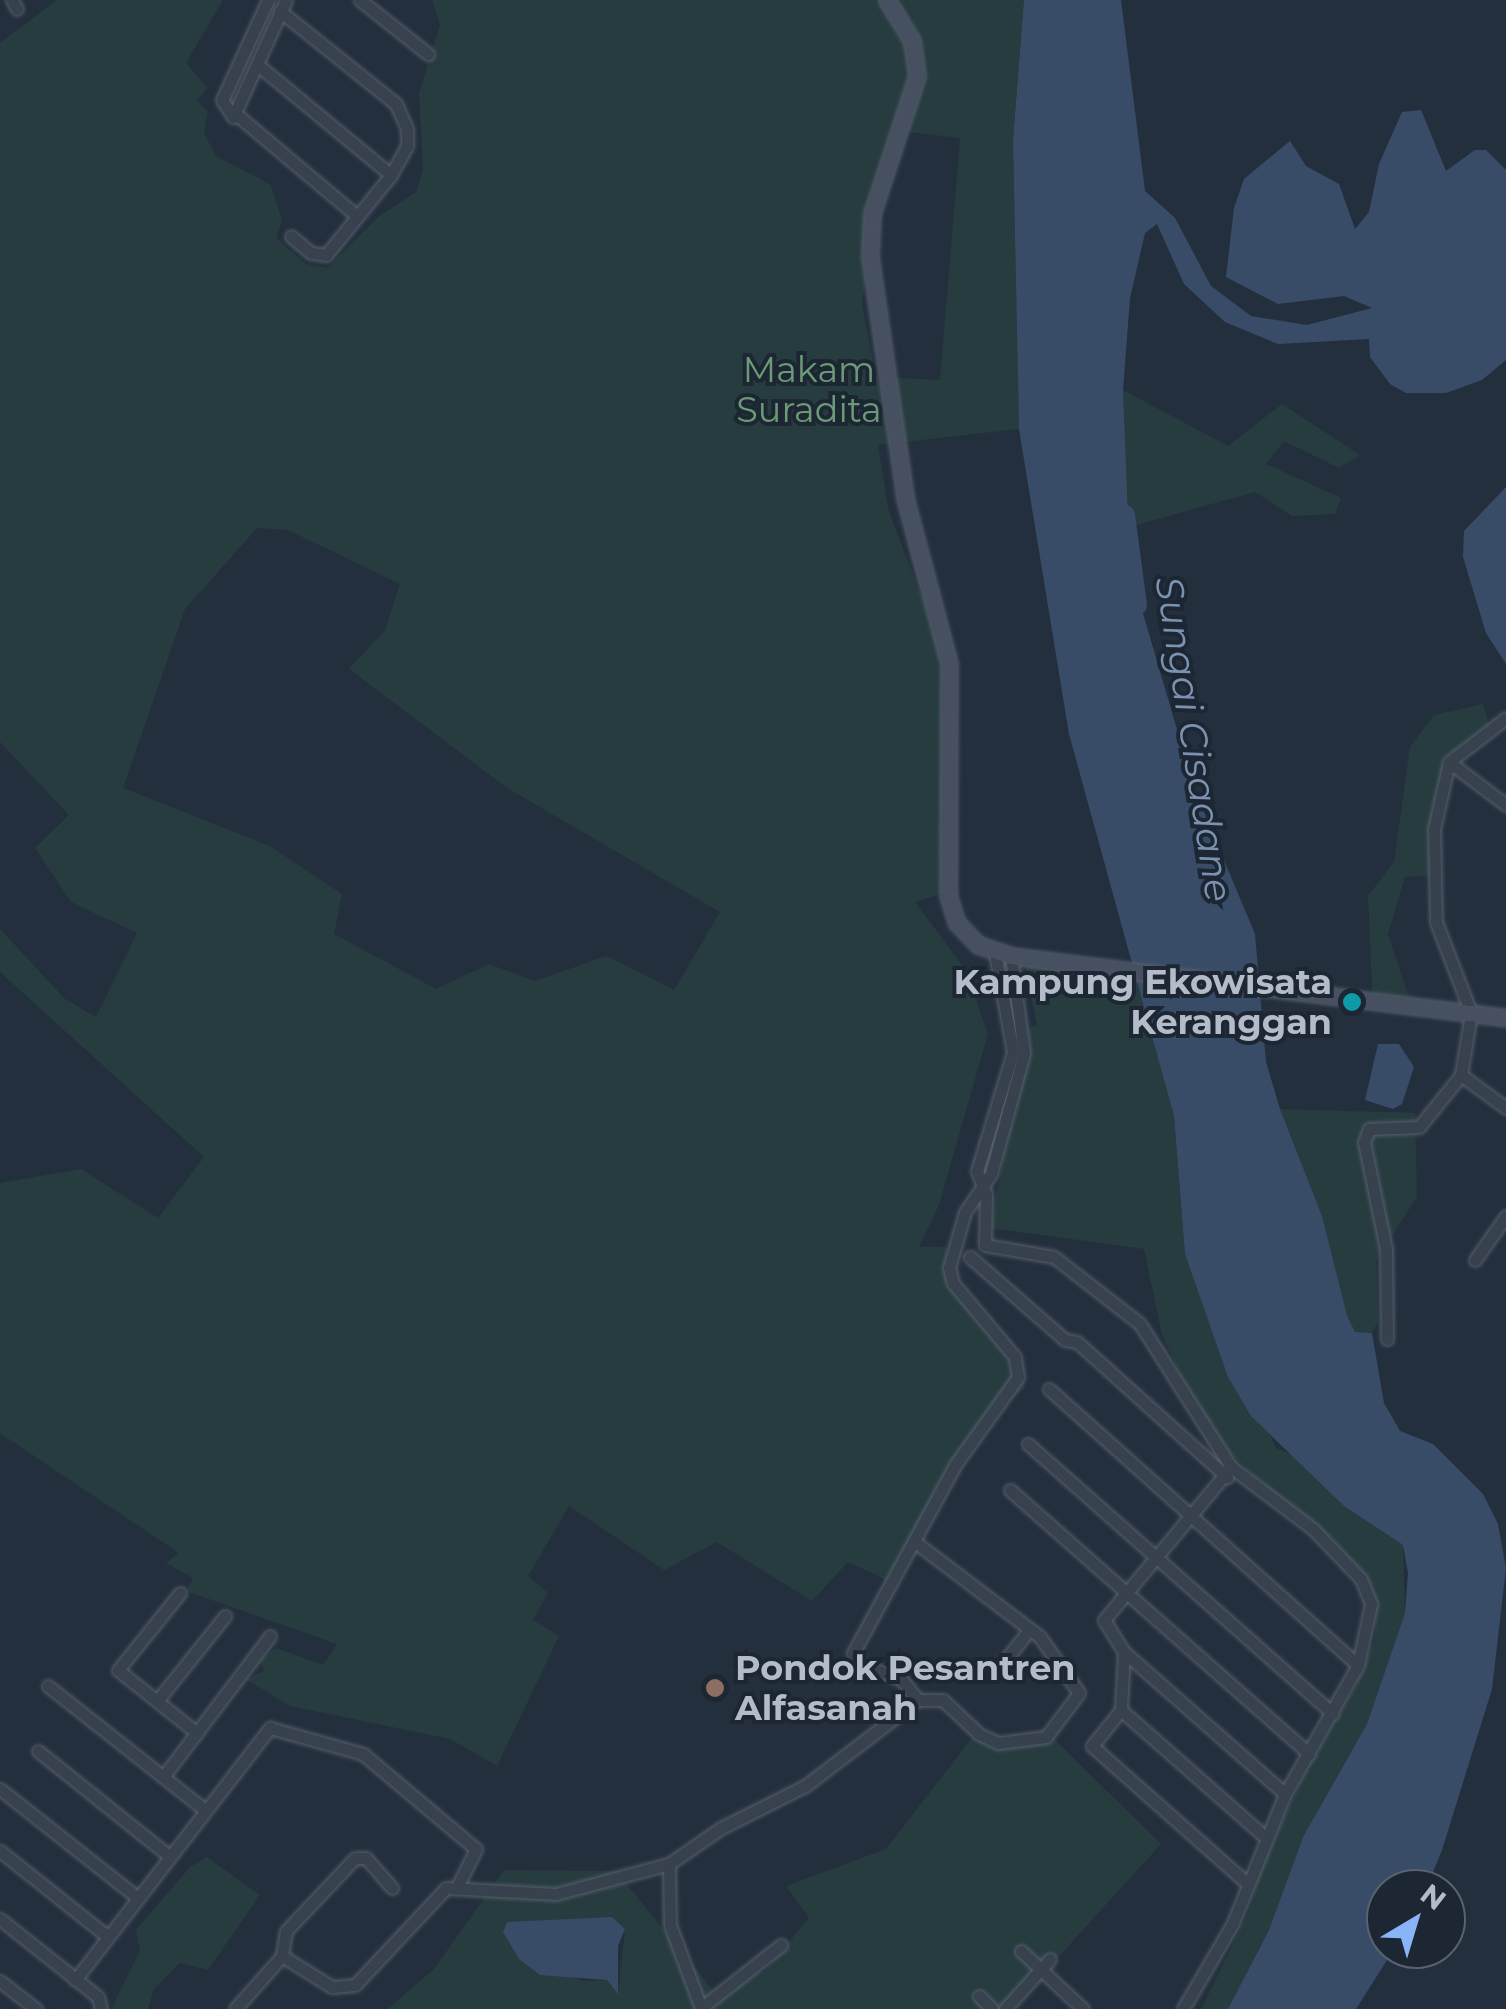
<!DOCTYPE html>
<style>
body{margin:0}
#map{position:relative;width:1506px;height:2009px;overflow:hidden;background:#242f3e;font-family:Montserrat,sans-serif}
div>[style]{position:absolute}
[style*='--x']{left:calc(var(--x)*1px);top:calc(var(--y)*1px);width:calc(var(--w)*1px);rotate:calc(var(--a)*1deg)}
.green>*{inset:0;background:#263c3f}
.water>*{inset:0;background:#394c67}
.river>*{height:20px;margin:-10px;padding:0 10px;transform-origin:10px;border-radius:10px;background:#394c67}
.roads{filter:drop-shadow(0 0 2px #565f6c) drop-shadow(0 0 2px #565f6c)}
.minor>*{height:11px;margin:-5.5px;padding:0 5.5px;transform-origin:5.5px;border-radius:5.5px;background:#38414e}
.secondary>*{height:15px;margin:-7.5px;padding:0 7.5px;transform-origin:7.5px;border-radius:7.5px;background:#465061}
.dots>*{width:28px;height:28px;translate:-50% -50%;box-sizing:border-box;border:5px solid #1d2633;border-radius:50%}
span{translate:-50% -50%;white-space:nowrap;text-align:center;line-height:1.15;-webkit-text-stroke:8px #1d2633;paint-order:stroke}
.park-label{font-size:35px;color:#6b9a76}
.poi-label{font-size:35px;color:#b4bcc9;font-weight:700}
.right{translate:-100% -50%;text-align:right}
.left{translate:0 -50%;text-align:left}
.water-label{font-size:38px;color:#7c92b1;font-style:italic}
.north{position:absolute;left:1366px;top:1869px;width:100px;height:100px;box-sizing:border-box;background:#1d2633;border:2px solid #59626f;border-radius:50%;rotate:38deg;font-size:28px;font-weight:700;line-height:40px;text-align:center;color:#b4bcc9}
.north::after{content:'';display:block;margin:auto;width:35px;height:45px;background:#8ab4f8;clip-path:polygon(50% 0,100% 100%,50% 72%,0 100%)}
</style>
<div id="map">
<div class="green">
<div style="clip-path:polygon(evenodd,57px 0,223px 0,186px 63px,207px 88px,197px 101px,208px 111px,204px 133px,216px 156px,271px 185px,282px 221px,276px 238px,306px 264px,327px 268px,378px 217px,416px 192px,423px 169px,419px 93px,440px 25px,432px 0,1024px 0,1013px 140px,1019px 429px,878px 445px,889px 512px,955px 683px,953px 890px,915px 902px,965px 969px,988px 1034px,939px 1205px,919px 1247px,947px 1247px,949px 1275px,1021px 1358px,1025px 1388px,977px 1428px,891px 1582px,848px 1562px,812px 1601px,717px 1542px,664px 1570px,569px 1506px,528px 1576px,548px 1593px,533px 1620px,559px 1636px,497px 1766px,450px 1739px,290px 1706px,246px 1679px,264px 1671px,260px 1660px,276px 1648px,323px 1665px,337px 1644px,186px 1591px,193px 1578px,166px 1563px,179px 1553px,0 1433px,0 1183px,81px 1169px,158px 1218px,204px 1157px,0 972px,0 929px,65px 999px,96px 1017px,137px 933px,71px 902px,35px 848px,69px 815px,0 742px,0 43px,57px 0,908px 132px,960px 138px,940px 380px,876px 377px,862px 303px,875px 223px,908px 132px,57px 0,257px 528px,288px 530px,400px 584px,385px 630px,349px 669px,507px 788px,720px 912px,674px 990px,606px 956px,535px 981px,489px 964px,436px 989px,334px 934px,342px 894px,270px 846px,123px 788px,185px 609px,257px 528px)"></div>
<div style="clip-path:polygon(1123px 390px,1228px 446px,1282px 404px,1360px 455px,1339px 468px,1284px 441px,1266px 464px,1341px 498px,1335px 514px,1292px 516px,1255px 492px,1126px 528px)"></div>
<div style="clip-path:polygon(1483px 704px,1492px 733px,1446px 755px,1433px 875px,1405px 877px,1388px 934px,1411px 1003px,1373px 1010px,1368px 896px,1394px 862px,1410px 747px,1434px 715px)"></div>
<div style="clip-path:polygon(1025px 965px,1135px 971px,1174px 1116px,1185px 1254px,1276px 1448px,1291px 1454px,1344px 1506px,1403px 1545px,1405px 1613px,1367px 1724px,1303px 1837px,1269px 1930px,1228px 2009px,1201px 2009px,1249px 1912px,1260px 1871px,1307px 1768px,1355px 1688px,1375px 1639px,1376px 1601px,1360px 1571px,1234px 1457px,1196px 1407px,1162px 1335px,1144px 1249px,990px 1228px,1028px 1028px,1037px 1025px)"></div>
<div style="clip-path:polygon(1280px 1109px,1415px 1113px,1417px 1197px,1376px 1260px,1378px 1322px,1372px 1333px,1355px 1332px,1347px 1315px,1322px 1216px)"></div>
<div style="clip-path:polygon(evenodd,978px 1730px,996px 1747px,1049px 1734px,1161px 1844px,1011px 2009px,388px 2009px,434px 1969px,504px 1870px,616px 1871px,712px 1989px,765px 1971px,809px 1918px,786px 1886px,886px 1849px,978px 1730px,612px 1917px,625px 1929px,618px 1993px,608px 1980px,582px 1981px,507px 1923px,612px 1917px)"></div>
<div style="clip-path:polygon(207px 1857px,260px 1895px,208px 1970px,180px 1963px,154px 1989px,148px 2009px,111px 2009px,140px 1951px,136px 1930px,190px 1867px)"></div>
</div>
<div class="water">
<div style="clip-path:polygon(1024px 0,1121px 0,1145px 191px,1175px 218px,1211px 286px,1251px 316px,1307px 325px,1372px 308px,1344px 296px,1278px 304px,1226px 277px,1234px 208px,1244px 179px,1290px 141px,1306px 166px,1339px 184px,1355px 229px,1369px 212px,1379px 164px,1402px 112px,1421px 110px,1446px 171px,1475px 150px,1486px 150px,1506px 170px,1506px 360px,1482px 380px,1446px 393px,1406px 393px,1390px 384px,1370px 357px,1369px 339px,1278px 344px,1225px 322px,1184px 284px,1157px 224px,1145px 233px,1130px 298px,1123px 390px,1130px 569px,1195px 791px,1255px 934px,1266px 1062px,1280px 1109px,1322px 1216px,1347px 1315px,1355px 1332px,1372px 1333px,1384px 1403px,1400px 1431px,1433px 1444px,1483px 1494px,1498px 1524px,1506px 1568px,1492px 1689px,1442px 1850px,1426px 1889px,1386px 1889px,1386px 1949px,1394px 1949px,1356px 2009px,1228px 2009px,1269px 1930px,1303px 1837px,1367px 1724px,1405px 1613px,1408px 1573px,1403px 1545px,1344px 1506px,1251px 1416px,1228px 1377px,1185px 1254px,1174px 1116px,1069px 734px,1019px 429px,1013px 140px)"></div>
<div style="clip-path:polygon(1506px 487px,1506px 664px,1486px 633px,1463px 557px,1464px 531px)"></div>
<div style="clip-path:polygon(1378px 1044px,1399px 1044px,1414px 1067px,1402px 1104px,1393px 1109px,1365px 1100px)"></div>
<div style="clip-path:polygon(612px 1917px,625px 1929px,618px 1946px,618px 1994px,607px 1980px,540px 1975px,519px 1959px,503px 1932px,507px 1922px)"></div>
</div>
<div class="river">
<div style="--x:1125;--y:515;--w:91;--a:82.4"></div>
</div>
<div class="roads">
<div class="minor">
<div style="--x:12;--y:0;--w:10;--a:61"></div>
<div style="--x:268;--y:0;--w:110;--a:114.7"></div>
<div style="--x:222;--y:100;--w:20;--a:57"></div>
<div style="--x:233;--y:117;--w:128;--a:-65.6"></div>
<div style="--x:360;--y:0;--w:87;--a:38.5"></div>
<div style="--x:280;--y:11;--w:149;--a:38.7"></div>
<div style="--x:396;--y:104;--w:27;--a:66"></div>
<div style="--x:407;--y:129;--w:17;--a:90"></div>
<div style="--x:407;--y:146;--w:33;--a:119"></div>
<div style="--x:391;--y:175;--w:103;--a:129.1"></div>
<div style="--x:326;--y:255;--w:15;--a:-172"></div>
<div style="--x:311;--y:253;--w:26;--a:-140"></div>
<div style="--x:258;--y:65;--w:173;--a:39.6"></div>
<div style="--x:237;--y:115;--w:157;--a:40.1"></div>
<div style="--x:1449;--y:762;--w:71;--a:37"></div>
<div style="--x:995;--y:953;--w:101;--a:79.7"></div>
<div style="--x:1013;--y:1052;--w:124;--a:106.8"></div>
<div style="--x:977;--y:1171;--w:25;--a:69"></div>
<div style="--x:986;--y:1194;--w:51;--a:91.1"></div>
<div style="--x:985;--y:1245;--w:70;--a:9.9"></div>
<div style="--x:1054;--y:1257;--w:109;--a:37.9"></div>
<div style="--x:1140;--y:1324;--w:169;--a:57.5"></div>
<div style="--x:1231;--y:1467;--w:103;--a:37.1"></div>
<div style="--x:1313;--y:1529;--w:69;--a:46.2"></div>
<div style="--x:1361;--y:1579;--w:27;--a:68"></div>
<div style="--x:1371;--y:1604;--w:62;--a:102"></div>
<div style="--x:1358;--y:1665;--w:148;--a:119.5"></div>
<div style="--x:1285;--y:1794;--w:139;--a:112"></div>
<div style="--x:1233;--y:1923;--w:99;--a:120.2"></div>
<div style="--x:1461;--y:1075;--w:56;--a:36.3"></div>
<div style="--x:970;--y:1257;--w:126;--a:41.1"></div>
<div style="--x:1065;--y:1340;--w:12;--a:9"></div>
<div style="--x:1077;--y:1342;--w:202;--a:42"></div>
<div style="--x:1475;--y:1260;--w:54;--a:-54.8"></div>
<div style="--x:1387;--y:1339;--w:90;--a:-90.6"></div>
<div style="--x:1386;--y:1249;--w:109;--a:-101.6"></div>
<div style="--x:1364;--y:1142;--w:14;--a:-69"></div>
<div style="--x:1369;--y:1129;--w:50;--a:-2.3"></div>
<div style="--x:1419;--y:1127;--w:67;--a:-51.1"></div>
<div style="--x:1461;--y:1075;--w:63;--a:-80.8"></div>
<div style="--x:1471;--y:1013;--w:97;--a:-111"></div>
<div style="--x:1436;--y:922;--w:93;--a:-91.2"></div>
<div style="--x:1434;--y:829;--w:69;--a:-77.4"></div>
<div style="--x:1449;--y:762;--w:72;--a:-37.7"></div>
<div style="--x:1049;--y:1389;--w:414;--a:41.8"></div>
<div style="--x:1028;--y:1444;--w:407;--a:41.5"></div>
<div style="--x:1231;--y:1467;--w:199;--a:129.7"></div>
<div style="--x:1104;--y:1620;--w:38;--a:58"></div>
<div style="--x:1124;--y:1652;--w:58;--a:93"></div>
<div style="--x:1121;--y:1710;--w:46;--a:128.9"></div>
<div style="--x:1092;--y:1746;--w:207;--a:41.5"></div>
<div style="--x:1010;--y:1490;--w:399;--a:41.4"></div>
<div style="--x:915;--y:1542;--w:157;--a:37.2"></div>
<div style="--x:1040;--y:1637;--w:68;--a:55.1"></div>
<div style="--x:1079;--y:1693;--w:55;--a:126.9"></div>
<div style="--x:1046;--y:1737;--w:48;--a:172.9"></div>
<div style="--x:998;--y:1743;--w:21;--a:-155"></div>
<div style="--x:979;--y:1734;--w:50;--a:-136.6"></div>
<div style="--x:943;--y:1700;--w:25;--a:180"></div>
<div style="--x:180;--y:1593;--w:99;--a:128.8"></div>
<div style="--x:118;--y:1670;--w:101;--a:38.6"></div>
<div style="--x:1124;--y:1652;--w:215;--a:41.4"></div>
<div style="--x:995;--y:1673;--w:56;--a:-51.5"></div>
<div style="--x:48;--y:1686;--w:200;--a:38.3"></div>
<div style="--x:918;--y:1700;--w:27;--a:-129"></div>
<div style="--x:901;--y:1679;--w:41;--a:-160.3"></div>
<div style="--x:862;--y:1665;--w:15;--a:-127"></div>
<div style="--x:853;--y:1653;--w:214;--a:-61.5"></div>
<div style="--x:955;--y:1465;--w:108;--a:-54.4"></div>
<div style="--x:1018;--y:1377;--w:20;--a:-99"></div>
<div style="--x:1015;--y:1357;--w:97;--a:-130"></div>
<div style="--x:953;--y:1283;--w:16;--a:-105"></div>
<div style="--x:949;--y:1268;--w:58;--a:-74.1"></div>
<div style="--x:965;--y:1212;--w:46;--a:-55.6"></div>
<div style="--x:991;--y:1174;--w:125;--a:-74.7"></div>
<div style="--x:1024;--y:1053;--w:98;--a:-97.6"></div>
<div style="--x:157;--y:1701;--w:109;--a:-51.3"></div>
<div style="--x:1121;--y:1710;--w:192;--a:41.4"></div>
<div style="--x:38;--y:1751;--w:168;--a:38.7"></div>
<div style="--x:163;--y:1777;--w:177;--a:-52.8"></div>
<div style="--x:0;--y:1789;--w:176;--a:38.3"></div>
<div style="--x:0;--y:1851;--w:138;--a:38.5"></div>
<div style="--x:669;--y:1864;--w:61;--a:89.1"></div>
<div style="--x:670;--y:1925;--w:89;--a:69.5"></div>
<div style="--x:701;--y:2008;--w:102;--a:-38.2"></div>
<div style="--x:0;--y:1919;--w:125;--a:38.5"></div>
<div style="--x:98;--y:1997;--w:12;--a:76"></div>
<div style="--x:1021;--y:1951;--w:85;--a:43.1"></div>
<div style="--x:282;--y:1956;--w:25;--a:-81"></div>
<div style="--x:286;--y:1931;--w:100;--a:-46.6"></div>
<div style="--x:355;--y:1858;--w:11;--a:0"></div>
<div style="--x:366;--y:1858;--w:40;--a:49"></div>
<div style="--x:75;--y:1980;--w:319;--a:-52.3"></div>
<div style="--x:270;--y:1728;--w:97;--a:15.6"></div>
<div style="--x:363;--y:1754;--w:148;--a:40.1"></div>
<div style="--x:476;--y:1849;--w:42;--a:116.6"></div>
<div style="--x:0;--y:1981;--w:46;--a:37.9"></div>
<div style="--x:979;--y:1996;--w:18;--a:45"></div>
<div style="--x:235;--y:2009;--w:71;--a:-48.4"></div>
<div style="--x:282;--y:1956;--w:59;--a:31.8"></div>
<div style="--x:332;--y:1987;--w:23;--a:-5"></div>
<div style="--x:355;--y:1985;--w:133;--a:-46.8"></div>
<div style="--x:446;--y:1888;--w:110;--a:3.1"></div>
<div style="--x:556;--y:1894;--w:117;--a:-14.9"></div>
<div style="--x:669;--y:1864;--w:63;--a:-34.7"></div>
<div style="--x:721;--y:1828;--w:94;--a:-26.6"></div>
<div style="--x:805;--y:1786;--w:142;--a:-37.3"></div>
<div style="--x:1005;--y:2009;--w:67;--a:-48"></div>
</div>
<div class="secondary">
<div style="--x:887;--y:0;--w:48;--a:58.6"></div>
<div style="--x:912;--y:41;--w:35;--a:82"></div>
<div style="--x:917;--y:76;--w:145;--a:108.1"></div>
<div style="--x:872;--y:214;--w:43;--a:92.7"></div>
<div style="--x:870;--y:257;--w:244;--a:81.7"></div>
<div style="--x:905;--y:498;--w:171;--a:75.1"></div>
<div style="--x:949;--y:663;--w:232;--a:90.2"></div>
<div style="--x:948;--y:895;--w:28;--a:73"></div>
<div style="--x:956;--y:922;--w:32;--a:46"></div>
<div style="--x:978;--y:945;--w:35;--a:18"></div>
<div style="--x:1011;--y:956;--w:499;--a:7.1"></div>
</div>
</div>
<div class="dots">
<div style="left:1352px;top:1002px;background:#0f9aa8"></div>
<div style="left:715px;top:1688px;background:#8d6e63"></div>
</div>
<div class="park-label">
<span style="left:809px;top:390px">Makam<br>Suradita</span>
</div>
<div class="poi-label">
<span class="right" style="left:1332px;top:1002px">Kampung Ekowisata<br>Keranggan</span>
<span class="left" style="left:735px;top:1688px">Pondok Pesantren<br>Alfasanah</span>
</div>
<div class="water-label">
<span style="left:1194px;top:739px;rotate:81deg">Sungai Cisadane</span>
</div>
<div class="north">N</div>
</div>
